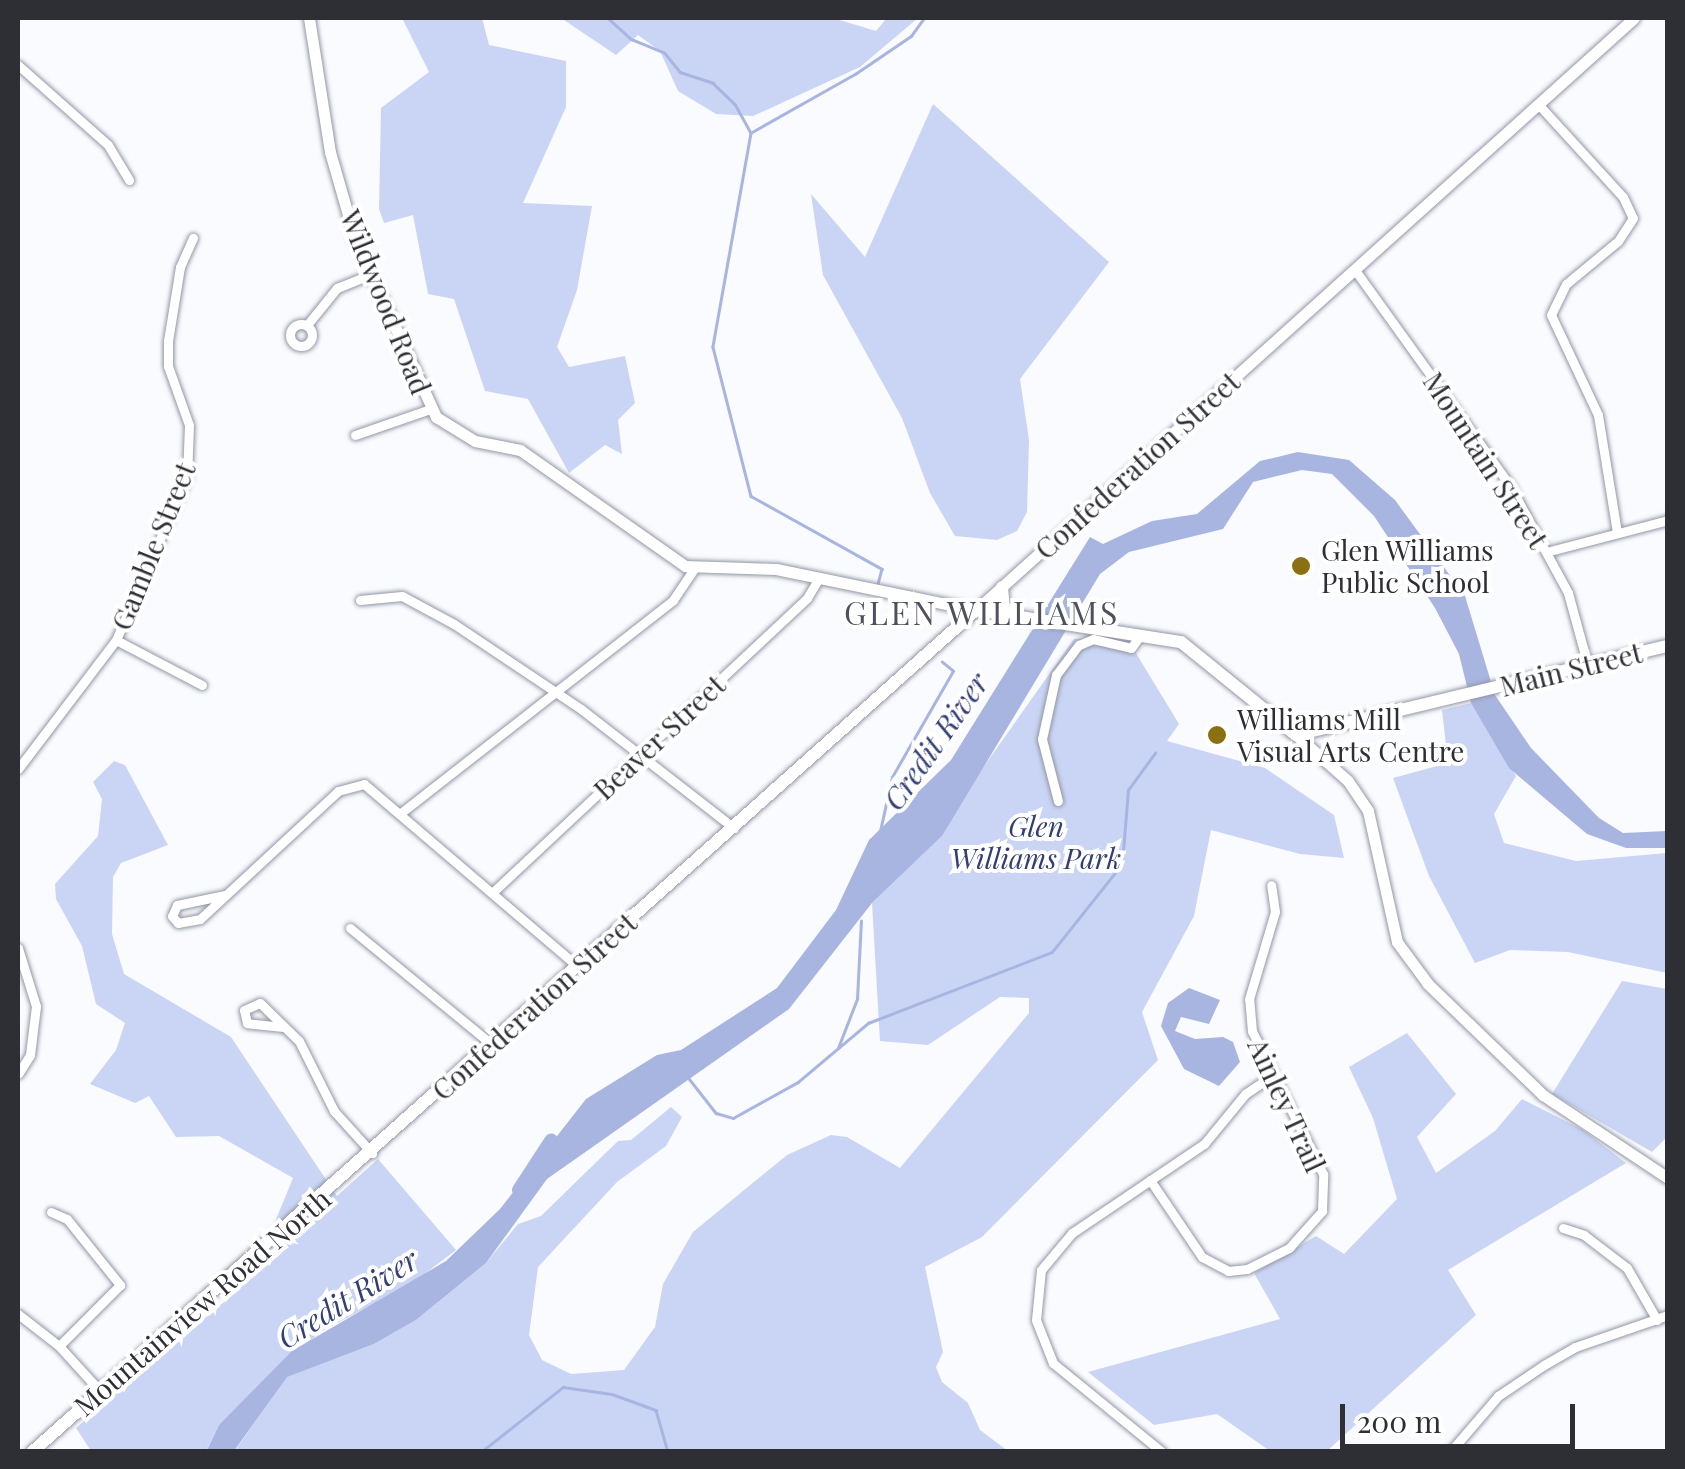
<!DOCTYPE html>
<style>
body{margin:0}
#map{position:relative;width:1685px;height:1469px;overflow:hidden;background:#fafbfe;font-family:"Playfair Display",serif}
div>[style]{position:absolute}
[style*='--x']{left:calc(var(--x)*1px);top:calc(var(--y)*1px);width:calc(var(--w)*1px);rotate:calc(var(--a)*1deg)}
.green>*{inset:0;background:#cad5f5}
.water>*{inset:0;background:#a8b5e1}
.stream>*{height:2.5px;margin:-1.25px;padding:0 1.25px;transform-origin:1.25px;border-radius:1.25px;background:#a8b5e1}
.river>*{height:14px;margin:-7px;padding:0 7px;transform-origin:7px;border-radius:7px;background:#a8b5e1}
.roads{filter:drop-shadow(0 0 2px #9297a5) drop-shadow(0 0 2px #9297a5)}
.minor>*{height:9px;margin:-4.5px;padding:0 4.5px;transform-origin:4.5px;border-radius:4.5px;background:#fff}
.minor>.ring{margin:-4.5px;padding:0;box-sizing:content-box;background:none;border:9px solid #fff;border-radius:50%}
.tertiary>*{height:11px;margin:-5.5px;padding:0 5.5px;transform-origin:5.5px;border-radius:5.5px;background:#fff}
.secondary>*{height:12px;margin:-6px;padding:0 6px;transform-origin:6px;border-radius:6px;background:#fff}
.dots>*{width:28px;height:28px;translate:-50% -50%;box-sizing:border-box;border:5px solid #fff;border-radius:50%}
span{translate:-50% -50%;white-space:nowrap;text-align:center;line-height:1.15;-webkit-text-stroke:8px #fff;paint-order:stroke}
.street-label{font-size:28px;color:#2d2f34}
.poi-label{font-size:28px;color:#2d2f34}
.left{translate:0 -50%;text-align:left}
.park-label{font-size:28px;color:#323e75;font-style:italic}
.water-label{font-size:30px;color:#333f76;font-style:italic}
.quarter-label{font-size:32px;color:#4d515d;letter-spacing:2.5px}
.frame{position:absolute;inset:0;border:20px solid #2d2f34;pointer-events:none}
.scale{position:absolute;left:1340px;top:1404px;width:235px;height:45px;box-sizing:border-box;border:5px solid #2d2f34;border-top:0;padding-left:12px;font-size:30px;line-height:35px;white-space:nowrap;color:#2d2f34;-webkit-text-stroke:8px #fff;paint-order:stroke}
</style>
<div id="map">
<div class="green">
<div style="clip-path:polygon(402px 18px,482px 18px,489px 45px,566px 61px,566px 107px,523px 203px,592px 206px,577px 290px,557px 347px,569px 367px,625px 356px,635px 403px,618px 420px,622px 454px,605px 445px,569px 473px,528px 399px,485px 391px,454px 299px,428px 294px,413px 215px,384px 223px,379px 209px,381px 108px,429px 72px)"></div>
<div style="clip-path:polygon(561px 18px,833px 18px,876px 31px,887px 18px,918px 18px,860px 67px,753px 116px,716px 114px,678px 91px,660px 51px,638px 35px,616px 55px)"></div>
<div style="clip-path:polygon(933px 104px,1109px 262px,1020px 379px,1029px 440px,1027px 512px,1017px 531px,997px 540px,955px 536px,930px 493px,902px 418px,823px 275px,811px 194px,865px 257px)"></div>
<div style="clip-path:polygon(1074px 639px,1128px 640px,1179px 724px,1167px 741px,1265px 768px,1334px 815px,1344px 858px,1300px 854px,1211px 830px,1194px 916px,1142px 1012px,1158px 1060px,982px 1237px,925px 1267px,943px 1352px,936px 1367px,942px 1382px,968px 1403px,980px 1430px,1008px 1451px,234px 1452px,286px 1377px,374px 1344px,416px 1320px,486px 1263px,518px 1224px,541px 1216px,618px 1141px,631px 1140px,671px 1107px,682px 1117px,666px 1146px,617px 1182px,538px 1267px,529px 1335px,542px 1360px,571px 1374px,624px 1370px,655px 1327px,663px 1284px,693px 1232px,787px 1155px,831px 1135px,847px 1137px,900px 1168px,1029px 1013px,1029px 998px,1000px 997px,928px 1045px,880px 1041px,872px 903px,942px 836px,958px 803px)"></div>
<div style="clip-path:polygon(1471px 703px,1516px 776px,1494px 814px,1504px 843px,1576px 861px,1667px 853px,1667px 973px,1568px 952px,1510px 950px,1475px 963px,1429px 876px,1393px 778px,1448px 763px,1442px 710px)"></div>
<div style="clip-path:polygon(114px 761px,125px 765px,168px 845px,121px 863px,113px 877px,112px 934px,124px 974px,231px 1037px,337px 1196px,378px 1159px,456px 1250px,410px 1285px,320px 1332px,219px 1425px,206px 1451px,91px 1451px,76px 1428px,278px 1256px,270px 1234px,293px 1178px,219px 1136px,176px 1137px,149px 1096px,135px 1103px,90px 1084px,116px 1050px,125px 1023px,96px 1004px,82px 946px,56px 899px,55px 884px,98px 836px,102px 799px,93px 782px)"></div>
<div style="clip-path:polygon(1622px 981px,1667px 989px,1667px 1137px,1652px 1152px,1552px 1094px)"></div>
<div style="clip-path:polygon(1407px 1033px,1456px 1094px,1417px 1137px,1436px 1173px,1495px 1131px,1522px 1099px,1583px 1130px,1626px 1163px,1448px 1270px,1476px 1315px,1327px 1451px,1270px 1451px,1217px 1414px,1154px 1425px,1088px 1372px,1280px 1319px,1254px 1273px,1316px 1236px,1344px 1254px,1397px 1199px,1373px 1118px,1349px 1067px)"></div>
</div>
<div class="water">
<div style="clip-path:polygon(1298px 452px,1349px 460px,1395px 500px,1465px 596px,1495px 695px,1531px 748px,1599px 818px,1623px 833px,1667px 831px,1667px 848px,1626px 848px,1587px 834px,1509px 768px,1471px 703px,1459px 654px,1435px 608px,1374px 516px,1332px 474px,1302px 470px,1253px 482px,1223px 529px,1129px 552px,1100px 574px,942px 836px,872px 903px,789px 1009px,547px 1179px,486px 1263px,416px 1320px,374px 1344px,287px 1377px,234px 1451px,206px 1452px,219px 1425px,292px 1351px,446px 1261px,500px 1209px,586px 1099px,657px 1055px,681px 1050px,777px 988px,836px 910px,869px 840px,951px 760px,1090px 537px,1103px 544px,1152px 521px,1197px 514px,1260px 461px)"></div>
<div style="clip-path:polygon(1189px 988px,1220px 1000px,1209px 1024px,1181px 1017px,1175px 1031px,1195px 1039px,1223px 1037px,1233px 1042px,1240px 1062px,1219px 1086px,1184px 1069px,1161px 1026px,1168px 1003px)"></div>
</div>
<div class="stream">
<div style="--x:608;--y:18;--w:31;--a:42"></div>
<div style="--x:631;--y:39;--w:35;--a:22"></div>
<div style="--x:664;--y:52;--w:26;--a:51"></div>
<div style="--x:680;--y:72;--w:35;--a:18"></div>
<div style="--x:713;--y:83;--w:30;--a:44"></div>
<div style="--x:735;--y:104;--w:33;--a:61"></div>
<div style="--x:751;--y:133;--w:217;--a:100.1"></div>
<div style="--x:713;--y:347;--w:154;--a:75.7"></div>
<div style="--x:751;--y:496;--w:150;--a:29.1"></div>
<div style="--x:882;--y:569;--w:16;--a:105"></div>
<div style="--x:752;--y:132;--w:118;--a:-29.4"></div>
<div style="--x:855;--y:74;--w:68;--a:-34.2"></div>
<div style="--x:911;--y:36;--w:22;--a:-54"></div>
<div style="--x:880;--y:831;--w:55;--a:-77.5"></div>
<div style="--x:892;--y:777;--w:122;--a:-60.1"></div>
<div style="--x:953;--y:671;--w:14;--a:-141"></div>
<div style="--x:838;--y:1048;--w:53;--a:-68.8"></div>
<div style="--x:857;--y:999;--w:78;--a:-87.1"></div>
<div style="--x:687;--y:1076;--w:47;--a:51.9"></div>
<div style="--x:716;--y:1113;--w:18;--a:16"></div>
<div style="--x:733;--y:1118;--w:74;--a:-29"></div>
<div style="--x:798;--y:1082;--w:92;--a:-40.1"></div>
<div style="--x:868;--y:1023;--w:197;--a:-21.1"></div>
<div style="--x:1052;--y:952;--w:112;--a:-51.5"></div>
<div style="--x:1122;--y:864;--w:74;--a:-85.4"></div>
<div style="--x:1128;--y:790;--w:46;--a:-53.9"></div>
<div style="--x:481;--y:1452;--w:105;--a:-38.4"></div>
<div style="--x:563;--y:1387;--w:49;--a:8.1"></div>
<div style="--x:612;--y:1394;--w:47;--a:20"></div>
<div style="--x:656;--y:1410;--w:44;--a:74.1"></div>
</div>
<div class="river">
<div style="--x:519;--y:1190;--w:59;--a:-56.9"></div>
</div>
<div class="roads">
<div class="minor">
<div style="--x:18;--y:65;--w:120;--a:41.6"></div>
<div style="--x:108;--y:145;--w:41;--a:59"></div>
<div style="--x:1538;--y:104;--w:126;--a:47.6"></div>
<div style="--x:1623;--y:197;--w:23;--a:65"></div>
<div style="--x:1633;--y:218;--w:27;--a:123"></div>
<div style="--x:1618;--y:241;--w:67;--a:140.4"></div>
<div style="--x:1566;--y:284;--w:34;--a:116"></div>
<div style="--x:1551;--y:315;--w:110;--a:64.8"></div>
<div style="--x:1598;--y:415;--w:119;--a:80.8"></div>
<div style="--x:1355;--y:270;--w:266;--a:54.3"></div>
<div style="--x:1510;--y:486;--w:122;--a:61.5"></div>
<div style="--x:1568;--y:593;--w:76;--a:74.7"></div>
<div class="ring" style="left:290px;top:324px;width:13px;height:13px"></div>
<div style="--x:307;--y:325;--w:48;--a:-51"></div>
<div style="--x:337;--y:288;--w:35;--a:-22"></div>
<div style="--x:355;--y:435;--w:79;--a:-19.1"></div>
<div style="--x:1546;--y:552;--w:126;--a:-14.7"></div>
<div style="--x:360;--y:600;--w:42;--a:-5.4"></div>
<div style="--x:402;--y:596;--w:59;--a:28.3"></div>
<div style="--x:454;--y:624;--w:153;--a:33.8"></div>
<div style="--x:581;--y:709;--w:194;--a:37.9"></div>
<div style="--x:116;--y:640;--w:97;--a:27.6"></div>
<div style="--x:18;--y:769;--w:162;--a:-52.8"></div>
<div style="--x:116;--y:640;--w:178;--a:-66.5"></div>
<div style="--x:187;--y:477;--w:52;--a:-87.8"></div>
<div style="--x:189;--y:425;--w:63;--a:-109.6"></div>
<div style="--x:168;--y:366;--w:25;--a:-90"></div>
<div style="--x:168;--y:341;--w:75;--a:-80.8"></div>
<div style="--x:180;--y:267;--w:32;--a:-66"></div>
<div style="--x:1058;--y:801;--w:64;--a:-104.5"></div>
<div style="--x:1042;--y:739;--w:66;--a:-77.7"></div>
<div style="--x:1056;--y:675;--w:38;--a:-53"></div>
<div style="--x:1079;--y:645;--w:15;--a:-23"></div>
<div style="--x:1093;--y:639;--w:39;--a:13"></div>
<div style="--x:1131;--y:648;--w:17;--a:-54"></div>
<div style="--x:402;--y:812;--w:344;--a:-38"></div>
<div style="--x:673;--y:600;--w:37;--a:-56"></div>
<div style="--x:493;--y:892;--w:430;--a:-43.1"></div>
<div style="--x:807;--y:598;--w:23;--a:-59"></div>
<div style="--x:225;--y:895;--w:49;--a:168.2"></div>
<div style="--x:177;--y:905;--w:12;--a:114"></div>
<div style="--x:172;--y:916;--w:9;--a:49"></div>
<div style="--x:178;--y:923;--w:22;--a:-10"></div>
<div style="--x:200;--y:919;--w:188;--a:-42.8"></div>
<div style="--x:338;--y:791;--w:27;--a:-15"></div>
<div style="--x:364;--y:784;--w:282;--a:40.5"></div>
<div style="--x:350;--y:928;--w:183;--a:39.4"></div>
<div style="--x:18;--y:948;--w:61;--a:72.8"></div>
<div style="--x:36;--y:1006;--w:49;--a:97"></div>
<div style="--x:30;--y:1055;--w:22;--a:122"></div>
<div style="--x:283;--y:1027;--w:36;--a:-174"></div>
<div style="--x:247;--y:1023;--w:13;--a:-103"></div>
<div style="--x:244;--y:1010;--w:17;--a:-24"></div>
<div style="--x:260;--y:1003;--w:54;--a:44.3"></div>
<div style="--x:299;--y:1041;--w:78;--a:63.4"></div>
<div style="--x:334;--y:1111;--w:57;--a:47.9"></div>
<div style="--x:1150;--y:1180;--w:93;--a:56"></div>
<div style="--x:1202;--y:1257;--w:30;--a:28"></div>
<div style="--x:1228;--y:1271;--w:19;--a:-6"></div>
<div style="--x:1247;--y:1269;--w:47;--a:-26.6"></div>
<div style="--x:1289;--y:1248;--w:50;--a:-48.3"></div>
<div style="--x:1322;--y:1211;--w:37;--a:-88"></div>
<div style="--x:1323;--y:1174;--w:160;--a:-116.4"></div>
<div style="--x:1252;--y:1031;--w:32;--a:-95"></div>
<div style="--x:1249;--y:999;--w:91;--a:-73.4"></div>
<div style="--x:1275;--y:912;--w:27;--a:-98"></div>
<div style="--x:51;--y:1212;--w:17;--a:24"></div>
<div style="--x:67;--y:1219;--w:85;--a:51.2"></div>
<div style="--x:120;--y:1285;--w:86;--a:135"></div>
<div style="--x:1563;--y:1228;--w:22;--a:18"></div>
<div style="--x:1584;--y:1235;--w:54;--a:37.5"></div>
<div style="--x:1627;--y:1268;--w:60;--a:60"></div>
<div style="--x:18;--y:1314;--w:52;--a:38"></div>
<div style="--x:59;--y:1346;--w:59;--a:47.7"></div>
<div style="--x:1162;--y:1452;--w:141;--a:-140.8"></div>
<div style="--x:1053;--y:1363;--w:46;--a:-111.6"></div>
<div style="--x:1036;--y:1320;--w:50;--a:-84.3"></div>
<div style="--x:1041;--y:1270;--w:48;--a:-50"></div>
<div style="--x:1072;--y:1233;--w:159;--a:-34"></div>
<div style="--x:1204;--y:1144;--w:65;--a:-50.6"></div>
<div style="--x:1245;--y:1094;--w:34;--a:-34"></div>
<div style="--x:1450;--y:1452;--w:74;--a:-49.4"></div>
<div style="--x:1498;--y:1396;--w:55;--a:-34"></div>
<div style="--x:1544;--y:1365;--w:36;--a:-30"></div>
<div style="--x:1575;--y:1347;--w:98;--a:-19"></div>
</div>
<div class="tertiary">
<div style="--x:309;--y:18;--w:136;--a:81.1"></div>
<div style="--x:330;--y:152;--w:91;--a:74"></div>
<div style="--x:355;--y:239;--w:196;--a:65.5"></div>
<div style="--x:436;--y:417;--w:46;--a:31.6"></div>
<div style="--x:475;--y:441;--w:46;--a:11.3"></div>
<div style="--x:520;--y:450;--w:202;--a:35.1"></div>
<div style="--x:685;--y:566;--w:91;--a:1.9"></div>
<div style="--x:776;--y:569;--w:204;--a:11.6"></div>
<div style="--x:976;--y:610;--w:885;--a:-41.98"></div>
<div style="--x:1296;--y:735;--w:69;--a:41.5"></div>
<div style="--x:1348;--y:781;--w:36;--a:56"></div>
<div style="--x:1368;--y:811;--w:134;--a:77.5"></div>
<div style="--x:1397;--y:942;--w:52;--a:53.6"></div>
<div style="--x:1428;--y:984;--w:160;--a:44"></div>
<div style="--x:1543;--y:1095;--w:150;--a:33.6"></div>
</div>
<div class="secondary">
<div style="--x:1002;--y:587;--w:21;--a:85"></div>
<div style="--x:1004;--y:608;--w:10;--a:24"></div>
<div style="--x:32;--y:1452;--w:1265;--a:-41.73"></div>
<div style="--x:976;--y:610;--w:207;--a:8.9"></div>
<div style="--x:1181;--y:642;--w:148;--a:39"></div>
<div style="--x:1296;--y:735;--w:382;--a:-13.5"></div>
</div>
</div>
<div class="dots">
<div style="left:1301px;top:566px;background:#8a7011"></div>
<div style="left:1217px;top:735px;background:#8a7011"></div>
</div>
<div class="street-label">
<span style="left:386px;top:302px;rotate:68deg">Wildwood Road</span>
<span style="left:1486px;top:460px;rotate:57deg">Mountain Street</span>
<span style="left:1137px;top:465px;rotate:-42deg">Confederation Street</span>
<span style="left:153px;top:546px;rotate:-68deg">Gamble Street</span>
<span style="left:1571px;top:669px;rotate:-14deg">Main Street</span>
<span style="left:659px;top:737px;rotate:-43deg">Beaver Street</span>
<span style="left:534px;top:1006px;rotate:-42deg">Confederation Street</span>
<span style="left:1287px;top:1105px;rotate:65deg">Ainley Trail</span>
<span style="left:202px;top:1302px;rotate:-41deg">Mountainview Road North</span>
</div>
<div class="poi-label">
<span class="left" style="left:1321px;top:566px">Glen Williams<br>Public School</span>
<span class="left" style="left:1237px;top:735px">Williams Mill<br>Visual Arts Centre</span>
</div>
<div class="park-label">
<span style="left:1036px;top:842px">Glen<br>Williams Park</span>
</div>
<div class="water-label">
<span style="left:935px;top:741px;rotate:-55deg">Credit River</span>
<span style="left:347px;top:1298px;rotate:-32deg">Credit River</span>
</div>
<div class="quarter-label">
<span style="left:982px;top:612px">GLEN WILLIAMS</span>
</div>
<div class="frame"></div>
<div class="scale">200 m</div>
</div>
